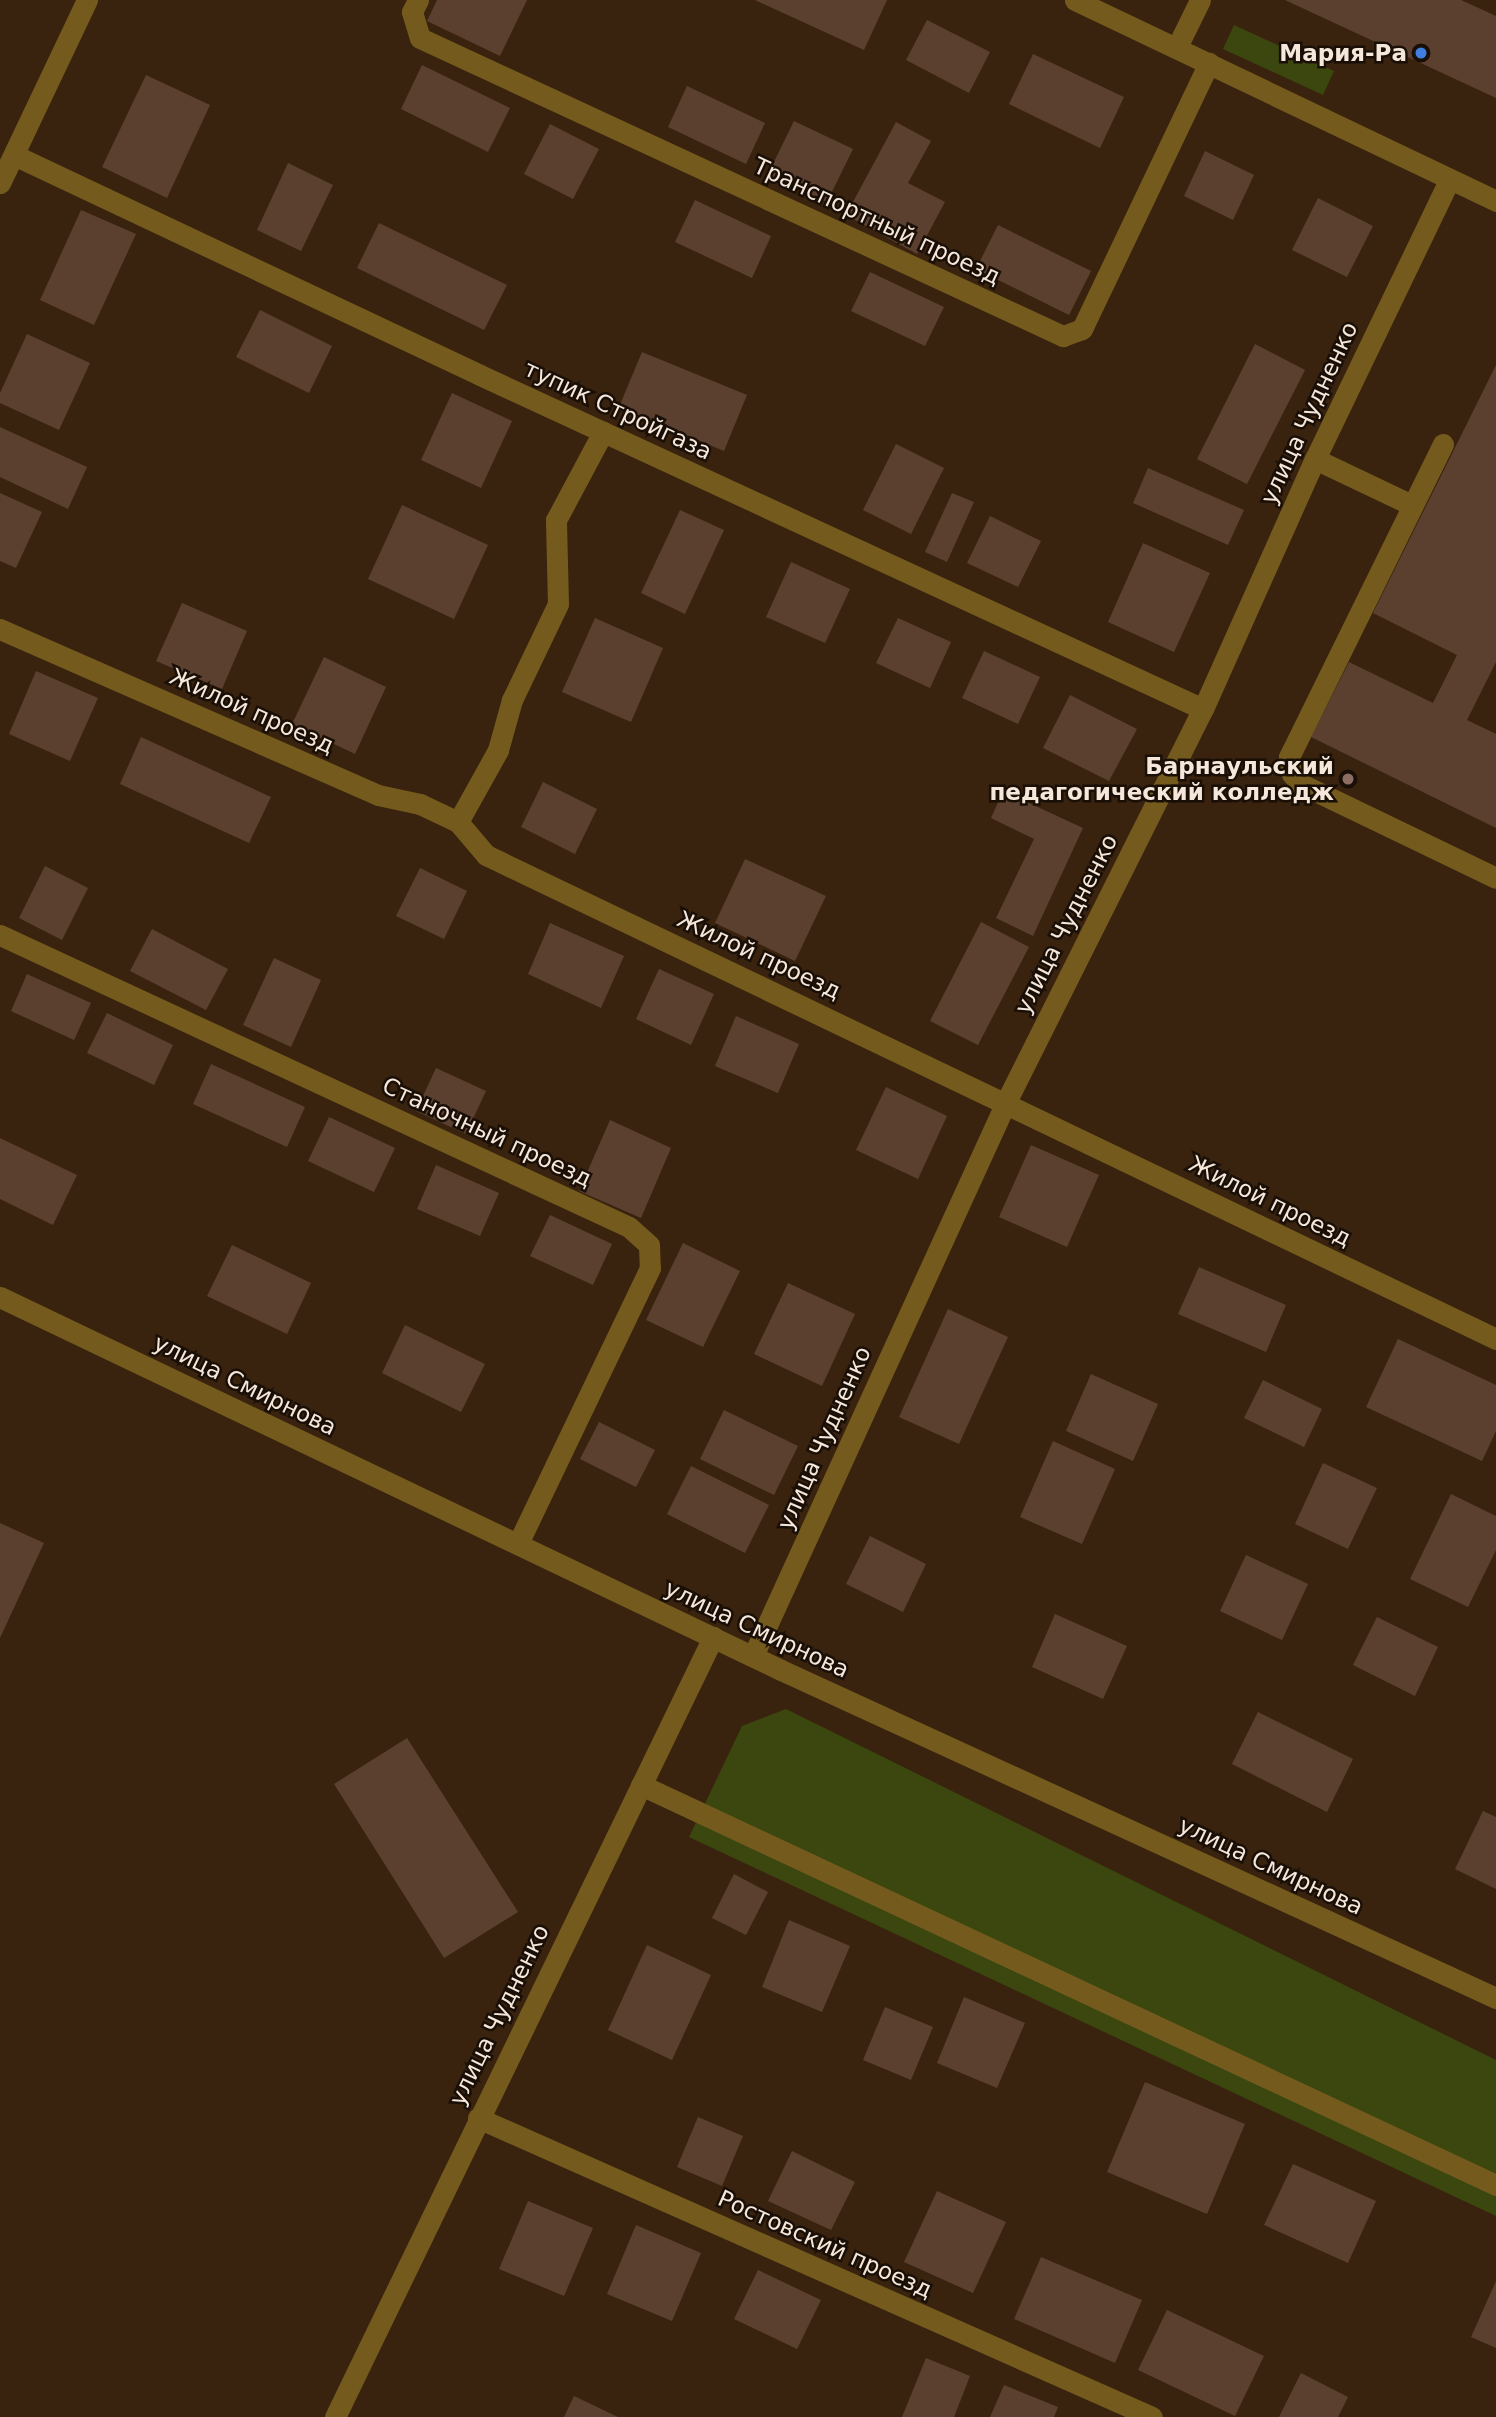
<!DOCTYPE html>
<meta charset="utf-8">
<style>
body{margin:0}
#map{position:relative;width:1496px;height:2417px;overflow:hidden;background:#39230e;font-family:"DejaVu Sans",sans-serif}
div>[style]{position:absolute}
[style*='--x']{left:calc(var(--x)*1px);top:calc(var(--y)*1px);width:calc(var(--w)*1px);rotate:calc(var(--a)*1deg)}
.green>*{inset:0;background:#3b470f}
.building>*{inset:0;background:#5b4030}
.minor>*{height:21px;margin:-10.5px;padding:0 10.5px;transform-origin:10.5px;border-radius:10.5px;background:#745b1d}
.dots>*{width:19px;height:19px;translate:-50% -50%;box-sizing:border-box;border:4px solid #190f07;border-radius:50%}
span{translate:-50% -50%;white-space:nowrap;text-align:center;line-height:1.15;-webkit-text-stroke:5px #190f07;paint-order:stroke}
.poi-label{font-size:23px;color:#f6e7db;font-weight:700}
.right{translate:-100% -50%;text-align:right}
.street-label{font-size:23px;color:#f6e7db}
</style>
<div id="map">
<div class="green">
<div style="clip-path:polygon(1234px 25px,1334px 71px,1323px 95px,1223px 49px)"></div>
<div style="clip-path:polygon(786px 1709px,1496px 2060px,1496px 2216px,689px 1837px,742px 1726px)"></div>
</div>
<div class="building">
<div style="clip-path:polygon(437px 0,527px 0,500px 56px,427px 21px)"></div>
<div style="clip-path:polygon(755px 0,887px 0,864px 50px)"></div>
<div style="clip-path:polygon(1285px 0,1461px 0,1496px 16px,1496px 98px)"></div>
<div style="clip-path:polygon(927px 20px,990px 52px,969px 93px,906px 60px)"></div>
<div style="clip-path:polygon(1033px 54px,1124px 97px,1100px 148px,1009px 104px)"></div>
<div style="clip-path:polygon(422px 65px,510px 108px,488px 152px,401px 109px)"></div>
<div style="clip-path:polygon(146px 75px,210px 105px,167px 198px,102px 167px)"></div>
<div style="clip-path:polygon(687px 86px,765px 123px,746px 164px,668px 127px)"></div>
<div style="clip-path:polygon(794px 121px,853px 149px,827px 202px,768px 174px)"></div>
<div style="clip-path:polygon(896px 122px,931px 141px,908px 183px,945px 202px,917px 254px,846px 215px)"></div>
<div style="clip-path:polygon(550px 124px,599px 149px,573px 199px,524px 174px)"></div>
<div style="clip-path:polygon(1205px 151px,1254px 175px,1233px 220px,1184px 196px)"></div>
<div style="clip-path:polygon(288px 163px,333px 185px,301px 251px,257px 230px)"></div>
<div style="clip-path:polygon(1318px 198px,1373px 226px,1347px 277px,1292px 250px)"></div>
<div style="clip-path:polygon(695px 200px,771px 236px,752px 278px,675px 242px)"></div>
<div style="clip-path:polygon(81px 210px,136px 234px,94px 325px,40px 300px)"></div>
<div style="clip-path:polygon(379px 223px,507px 285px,484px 330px,357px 268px)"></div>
<div style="clip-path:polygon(998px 225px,1091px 271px,1069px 315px,976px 269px)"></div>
<div style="clip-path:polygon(870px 272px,944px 307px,925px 346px,851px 311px)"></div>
<div style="clip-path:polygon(260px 310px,332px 346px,309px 393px,236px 357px)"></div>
<div style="clip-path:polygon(27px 334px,90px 363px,59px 430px,0 403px,0 393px)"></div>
<div style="clip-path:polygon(1255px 344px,1305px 370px,1247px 484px,1197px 459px)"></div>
<div style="clip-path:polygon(642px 352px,747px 395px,724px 451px,619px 407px)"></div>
<div style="clip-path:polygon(1496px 365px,1496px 662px,1467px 720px,1496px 734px,1496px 828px,1311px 737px,1349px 662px,1433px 703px,1457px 655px,1373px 613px)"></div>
<div style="clip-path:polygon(452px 393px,512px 421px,481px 488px,421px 460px)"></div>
<div style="clip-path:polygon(0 427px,87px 467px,68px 509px,0 477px)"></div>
<div style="clip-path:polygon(896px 444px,944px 468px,911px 534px,863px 510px)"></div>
<div style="clip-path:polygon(1148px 468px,1244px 510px,1228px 545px,1133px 503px)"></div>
<div style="clip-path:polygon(0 493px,42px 512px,16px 568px,0 561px)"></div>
<div style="clip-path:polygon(952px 493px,974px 502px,947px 562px,925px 552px)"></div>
<div style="clip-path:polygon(402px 505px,488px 545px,454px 619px,368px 579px)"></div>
<div style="clip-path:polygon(680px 510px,724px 530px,685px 614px,641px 593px)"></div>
<div style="clip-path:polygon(990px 516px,1041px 541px,1018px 587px,967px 563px)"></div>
<div style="clip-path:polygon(1143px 543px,1210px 573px,1174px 652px,1108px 622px)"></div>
<div style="clip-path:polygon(791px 562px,850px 589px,825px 643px,766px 617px)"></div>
<div style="clip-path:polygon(182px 603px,247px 631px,222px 689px,156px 661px)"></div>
<div style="clip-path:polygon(595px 618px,663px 648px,631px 722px,562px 692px)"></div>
<div style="clip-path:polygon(898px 618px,951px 642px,930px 688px,876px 663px)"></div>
<div style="clip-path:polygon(984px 651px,1040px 677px,1018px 724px,962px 698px)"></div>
<div style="clip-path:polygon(324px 657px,386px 687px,355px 754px,292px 724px)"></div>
<div style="clip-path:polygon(36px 671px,98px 698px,70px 761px,9px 734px)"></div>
<div style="clip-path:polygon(1070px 695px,1137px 729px,1109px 781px,1043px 748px)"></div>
<div style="clip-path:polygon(141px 737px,271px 797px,249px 843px,120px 784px)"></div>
<div style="clip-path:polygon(543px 782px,597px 809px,575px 854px,521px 827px)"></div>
<div style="clip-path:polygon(1003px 791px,1083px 828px,1033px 936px,996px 918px,1034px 839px,991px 818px)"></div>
<div style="clip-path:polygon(745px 859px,826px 896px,795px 961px,715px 923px)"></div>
<div style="clip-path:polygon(45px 866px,88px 888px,62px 940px,19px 918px)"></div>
<div style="clip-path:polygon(420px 868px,467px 891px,444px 939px,396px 916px)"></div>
<div style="clip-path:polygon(981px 922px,1029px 947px,978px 1045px,930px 1021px)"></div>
<div style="clip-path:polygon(550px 923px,624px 956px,601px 1008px,528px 974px)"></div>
<div style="clip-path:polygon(152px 929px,228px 969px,206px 1010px,130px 971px)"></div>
<div style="clip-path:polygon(274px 958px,321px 980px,291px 1047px,243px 1025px)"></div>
<div style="clip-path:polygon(659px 969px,714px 994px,691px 1045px,636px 1019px)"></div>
<div style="clip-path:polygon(27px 974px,91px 1003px,74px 1040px,11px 1011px)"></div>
<div style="clip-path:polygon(107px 1013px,173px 1045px,154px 1085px,87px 1053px)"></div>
<div style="clip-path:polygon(736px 1016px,799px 1044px,778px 1093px,715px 1066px)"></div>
<div style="clip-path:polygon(211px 1064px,305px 1107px,287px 1147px,193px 1104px)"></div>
<div style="clip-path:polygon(436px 1068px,486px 1091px,466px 1134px,416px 1111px)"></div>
<div style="clip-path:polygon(886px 1087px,947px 1116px,918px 1179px,856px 1150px)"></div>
<div style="clip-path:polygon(329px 1117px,395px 1148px,374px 1192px,308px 1161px)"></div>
<div style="clip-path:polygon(610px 1120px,671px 1148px,641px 1218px,579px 1191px)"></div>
<div style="clip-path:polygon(0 1138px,77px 1175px,53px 1225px,0 1199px)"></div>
<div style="clip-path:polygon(1031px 1145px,1099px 1175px,1067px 1247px,999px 1217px)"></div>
<div style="clip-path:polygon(436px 1165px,499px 1193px,480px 1236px,417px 1209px)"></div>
<div style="clip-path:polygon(550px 1215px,612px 1244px,593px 1285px,530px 1256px)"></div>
<div style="clip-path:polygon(683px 1243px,740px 1271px,703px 1347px,646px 1320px)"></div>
<div style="clip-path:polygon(232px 1245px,311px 1283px,287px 1334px,207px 1296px)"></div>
<div style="clip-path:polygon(1199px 1267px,1286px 1305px,1266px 1352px,1178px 1314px)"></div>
<div style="clip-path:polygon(788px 1283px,855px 1314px,822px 1386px,754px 1354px)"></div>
<div style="clip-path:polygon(948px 1309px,1008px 1337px,959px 1444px,899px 1417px)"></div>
<div style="clip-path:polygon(405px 1325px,485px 1364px,461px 1412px,382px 1373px)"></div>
<div style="clip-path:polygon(1398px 1339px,1496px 1385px,1496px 1431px,1482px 1461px,1366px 1407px)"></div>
<div style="clip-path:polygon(1091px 1374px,1158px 1404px,1133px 1461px,1066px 1431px)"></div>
<div style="clip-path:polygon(1263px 1380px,1322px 1409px,1304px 1447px,1244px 1418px)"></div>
<div style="clip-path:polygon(724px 1410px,798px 1446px,774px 1495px,700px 1459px)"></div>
<div style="clip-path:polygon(599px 1422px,655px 1450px,636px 1487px,580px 1459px)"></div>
<div style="clip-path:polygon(1053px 1441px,1115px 1469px,1082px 1544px,1020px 1517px)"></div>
<div style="clip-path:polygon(1323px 1463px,1377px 1488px,1348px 1549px,1295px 1524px)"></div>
<div style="clip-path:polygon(691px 1466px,769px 1505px,745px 1553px,667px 1514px)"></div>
<div style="clip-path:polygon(1451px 1494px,1496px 1516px,1496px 1550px,1468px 1607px,1410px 1579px)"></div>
<div style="clip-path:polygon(0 1523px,44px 1543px,0 1638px)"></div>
<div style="clip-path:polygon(870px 1536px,926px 1564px,903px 1612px,846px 1584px)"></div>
<div style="clip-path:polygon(1246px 1555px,1308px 1584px,1282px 1640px,1220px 1611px)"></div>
<div style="clip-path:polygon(1055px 1614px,1127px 1646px,1103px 1699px,1032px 1667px)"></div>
<div style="clip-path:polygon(1377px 1617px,1438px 1647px,1415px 1696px,1353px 1665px)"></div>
<div style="clip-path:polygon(1258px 1712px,1353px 1759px,1327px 1812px,1232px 1764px)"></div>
<div style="clip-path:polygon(407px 1738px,518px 1912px,444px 1958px,334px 1784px)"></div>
<div style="clip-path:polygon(1483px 1811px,1496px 1817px,1496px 1889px,1455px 1869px)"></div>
<div style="clip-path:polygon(734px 1874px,768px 1892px,746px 1935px,712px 1918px)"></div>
<div style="clip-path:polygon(789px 1920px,850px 1946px,822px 2012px,762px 1987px)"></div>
<div style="clip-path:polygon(647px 1945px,711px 1975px,672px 2060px,608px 2030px)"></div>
<div style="clip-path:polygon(964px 1997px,1025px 2023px,997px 2088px,937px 2063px)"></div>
<div style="clip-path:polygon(885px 2007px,933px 2027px,911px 2080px,863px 2060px)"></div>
<div style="clip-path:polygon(1145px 2082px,1245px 2124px,1207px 2214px,1107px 2172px)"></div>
<div style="clip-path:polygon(698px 2117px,743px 2136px,722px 2186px,677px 2167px)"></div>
<div style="clip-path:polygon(792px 2151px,855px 2182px,831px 2230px,768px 2201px)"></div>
<div style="clip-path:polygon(1293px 2164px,1376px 2201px,1348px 2263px,1264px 2225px)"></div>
<div style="clip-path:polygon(937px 2191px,1006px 2222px,973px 2293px,904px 2262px)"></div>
<div style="clip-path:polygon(528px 2201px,593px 2228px,564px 2296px,499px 2269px)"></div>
<div style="clip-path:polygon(636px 2225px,701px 2253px,672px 2321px,607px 2294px)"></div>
<div style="clip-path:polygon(1041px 2257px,1142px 2300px,1115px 2363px,1014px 2319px)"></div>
<div style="clip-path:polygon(758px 2270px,821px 2300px,797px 2349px,734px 2319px)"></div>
<div style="clip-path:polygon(1496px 2281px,1496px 2348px,1471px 2337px)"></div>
<div style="clip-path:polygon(1167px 2310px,1264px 2356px,1235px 2416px,1138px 2370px)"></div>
<div style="clip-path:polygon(926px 2358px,970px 2376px,954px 2417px,902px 2417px)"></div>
<div style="clip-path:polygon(1301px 2373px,1348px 2397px,1338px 2417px,1279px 2417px)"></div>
<div style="clip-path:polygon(1004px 2385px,1058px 2407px,1054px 2417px,990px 2417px)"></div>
<div style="clip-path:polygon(574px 2396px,618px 2417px,564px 2417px)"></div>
</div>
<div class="minor">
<div style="--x:418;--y:0;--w:13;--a:117"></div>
<div style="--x:412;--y:12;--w:27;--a:73"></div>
<div style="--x:420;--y:38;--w:709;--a:24.87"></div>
<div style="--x:1063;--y:336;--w:20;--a:-20"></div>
<div style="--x:1082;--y:329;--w:295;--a:-64.5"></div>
<div style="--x:1075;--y:0;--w:467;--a:25.5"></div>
<div style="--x:1177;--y:47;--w:52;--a:-63.9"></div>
<div style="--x:14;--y:155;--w:515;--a:25.27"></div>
<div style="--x:480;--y:375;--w:796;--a:24.8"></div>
<div style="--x:0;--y:183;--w:203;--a:-64.6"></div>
<div style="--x:1443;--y:444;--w:349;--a:116.2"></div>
<div style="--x:1289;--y:757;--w:17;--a:80"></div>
<div style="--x:1292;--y:774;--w:13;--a:48"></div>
<div style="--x:1301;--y:784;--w:216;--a:25.7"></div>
<div style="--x:1315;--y:459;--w:107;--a:25.4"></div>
<div style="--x:0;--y:629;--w:413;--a:23.7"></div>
<div style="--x:378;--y:795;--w:43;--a:12.1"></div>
<div style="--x:420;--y:804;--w:42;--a:25.3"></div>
<div style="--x:458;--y:822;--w:43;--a:49.7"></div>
<div style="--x:486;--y:855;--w:1120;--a:25.6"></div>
<div style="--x:458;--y:822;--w:82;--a:-60.9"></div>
<div style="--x:498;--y:750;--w:52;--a:-74.4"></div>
<div style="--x:512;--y:700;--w:106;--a:-64.4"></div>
<div style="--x:558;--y:604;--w:84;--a:-91.4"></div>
<div style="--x:556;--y:520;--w:100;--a:-61.9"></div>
<div style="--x:0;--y:935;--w:693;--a:24.9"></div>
<div style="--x:629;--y:1227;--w:27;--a:42"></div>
<div style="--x:649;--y:1245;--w:23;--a:88"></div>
<div style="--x:650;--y:1268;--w:306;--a:115.6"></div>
<div style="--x:0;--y:1297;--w:865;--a:25.53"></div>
<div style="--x:781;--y:1670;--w:787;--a:24.64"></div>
<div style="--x:753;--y:1656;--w:609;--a:-65.45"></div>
<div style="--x:1006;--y:1102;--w:440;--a:-63.4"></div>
<div style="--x:1203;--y:709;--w:274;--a:-65.9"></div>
<div style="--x:1315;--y:459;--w:310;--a:-64.3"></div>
<div style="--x:641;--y:1785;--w:944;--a:25.07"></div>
<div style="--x:478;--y:2118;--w:737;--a:23.92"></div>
<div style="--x:335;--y:2417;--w:867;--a:-64.14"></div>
</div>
<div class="dots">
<div style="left:1421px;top:53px;background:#3f7fe0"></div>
<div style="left:1348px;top:779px;background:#8d6e63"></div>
</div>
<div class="poi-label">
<span class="right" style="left:1407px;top:53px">Мария-Ра</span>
<span class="right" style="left:1334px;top:779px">Барнаульский<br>педагогический колледж</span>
</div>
<div class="street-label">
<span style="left:877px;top:221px;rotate:25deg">Транспортный проезд</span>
<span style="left:618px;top:410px;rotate:25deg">тупик Стройгаза</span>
<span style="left:1309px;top:413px;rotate:-65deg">улица Чудненко</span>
<span style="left:252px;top:711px;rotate:24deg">Жилой проезд</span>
<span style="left:1066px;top:924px;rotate:-63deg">улица Чудненко</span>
<span style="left:759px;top:955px;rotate:25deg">Жилой проезд</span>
<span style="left:487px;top:1132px;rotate:25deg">Станочный проезд</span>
<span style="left:1270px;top:1201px;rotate:26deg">Жилой проезд</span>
<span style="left:245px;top:1385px;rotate:26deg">улица Смирнова</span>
<span style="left:824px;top:1438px;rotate:-66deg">улица Чудненко</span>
<span style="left:757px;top:1629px;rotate:25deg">улица Смирнова</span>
<span style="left:1271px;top:1866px;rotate:25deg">улица Смирнова</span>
<span style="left:499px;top:2015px;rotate:-64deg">улица Чудненко</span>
<span style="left:825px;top:2244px;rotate:24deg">Ростовский проезд</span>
</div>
</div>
